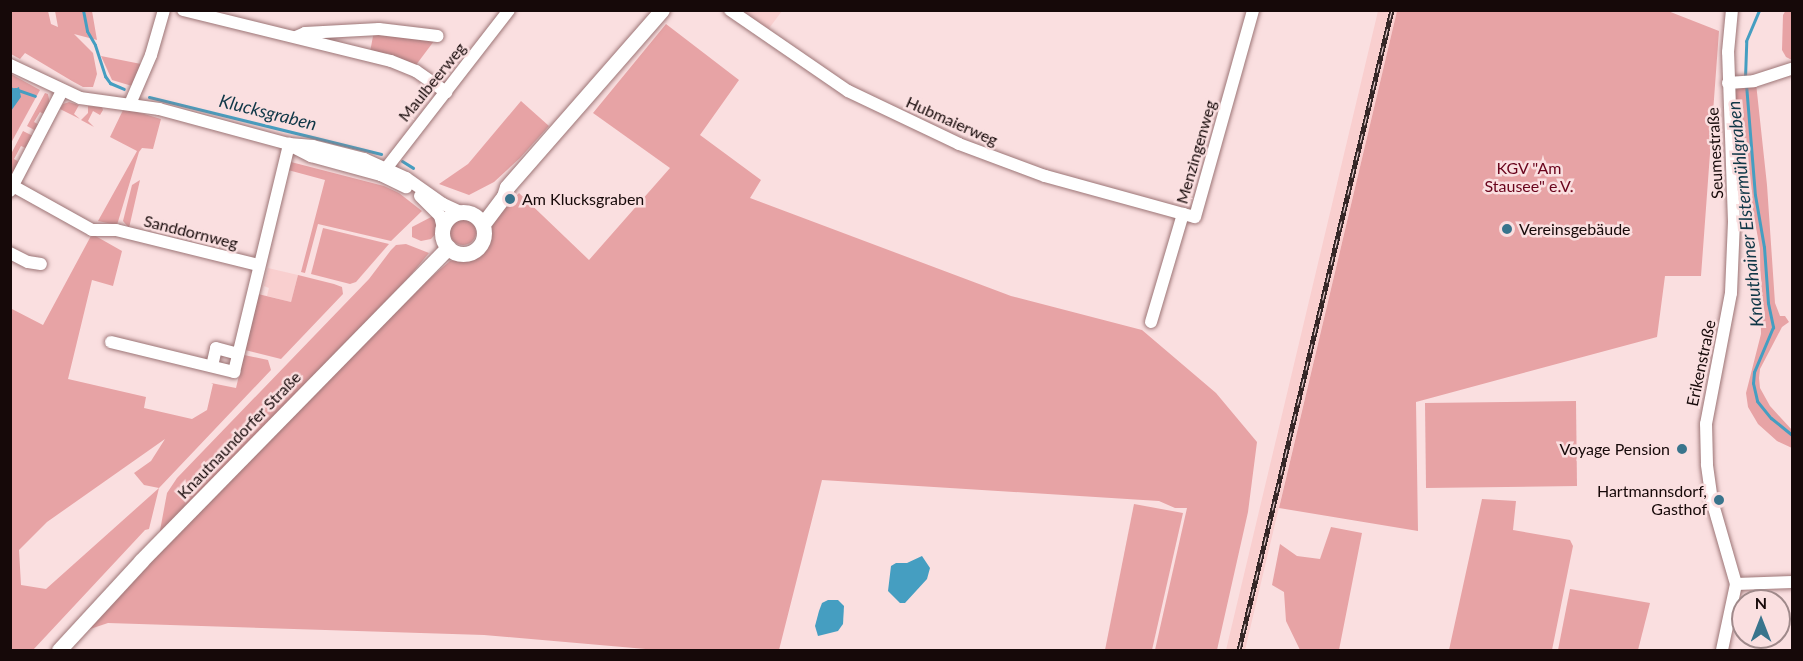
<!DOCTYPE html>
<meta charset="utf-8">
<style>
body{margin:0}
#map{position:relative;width:1803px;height:661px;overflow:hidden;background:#fadfe0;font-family:Lato,sans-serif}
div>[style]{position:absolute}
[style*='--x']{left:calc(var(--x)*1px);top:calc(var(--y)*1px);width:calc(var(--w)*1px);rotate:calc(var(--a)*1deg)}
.built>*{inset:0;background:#f9cfcf}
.green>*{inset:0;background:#e7a3a5}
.round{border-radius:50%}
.water>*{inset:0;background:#459ec1}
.stream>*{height:3px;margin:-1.5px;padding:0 1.5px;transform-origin:1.5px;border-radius:1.5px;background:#459ec1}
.roads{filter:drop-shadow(0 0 2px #9c7576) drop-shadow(0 0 2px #9c7576)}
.minor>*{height:12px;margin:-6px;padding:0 6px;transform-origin:6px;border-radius:6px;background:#fff}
.major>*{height:15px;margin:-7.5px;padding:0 7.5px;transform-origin:7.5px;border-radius:7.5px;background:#fff}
.major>.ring{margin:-7.5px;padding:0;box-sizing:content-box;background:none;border:15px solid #fff;border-radius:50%}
.rail>*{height:5px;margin-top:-2.5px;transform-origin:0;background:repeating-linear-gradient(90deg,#fadfe0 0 9px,#362727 0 18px);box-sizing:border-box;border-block:2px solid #362727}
.dots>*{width:16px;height:16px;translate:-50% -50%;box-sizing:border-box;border:3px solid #fadfe0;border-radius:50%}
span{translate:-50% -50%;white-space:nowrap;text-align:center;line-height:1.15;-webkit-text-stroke:5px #fadfe0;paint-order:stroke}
.street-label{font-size:16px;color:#160909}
.park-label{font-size:16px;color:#69041c}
.poi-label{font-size:16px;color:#160909}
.left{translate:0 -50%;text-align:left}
.right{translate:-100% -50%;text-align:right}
.water-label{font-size:18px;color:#0f3747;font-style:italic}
.frame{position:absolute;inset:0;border:12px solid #160909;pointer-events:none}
.north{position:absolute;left:1731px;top:589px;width:60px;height:60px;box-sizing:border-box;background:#fadfe0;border:2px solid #9f898a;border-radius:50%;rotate:0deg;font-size:16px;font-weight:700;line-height:24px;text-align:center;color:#160909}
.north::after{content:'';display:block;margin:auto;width:21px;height:27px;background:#39748c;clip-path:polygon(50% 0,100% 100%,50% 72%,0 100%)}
</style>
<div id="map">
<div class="built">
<div style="clip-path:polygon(740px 11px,782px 11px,767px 31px)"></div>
<div style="clip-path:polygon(1378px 11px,1397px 11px,1245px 650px,1226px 650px)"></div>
<div style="clip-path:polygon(268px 268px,298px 275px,291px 302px,267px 296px,269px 288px,264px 286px)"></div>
</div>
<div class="green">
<div style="clip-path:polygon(11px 10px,48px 11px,51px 24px,58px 27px,55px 11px,92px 11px,97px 40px,74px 34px,93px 53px,97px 74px,93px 87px,83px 87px,72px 81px,25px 53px,20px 59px,11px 54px)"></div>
<div style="clip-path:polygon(1786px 10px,1792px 11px,1792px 60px,1786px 57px,1782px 50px,1783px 15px)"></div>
<div style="clip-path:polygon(1397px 11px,1668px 11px,1719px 31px,1701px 276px,1665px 276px,1657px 337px,1416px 402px,1418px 531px,1279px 508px)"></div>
<div style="clip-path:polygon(666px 24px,739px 80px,700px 135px,761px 180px,750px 198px,1011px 296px,1142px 330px,1216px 393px,1257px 442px,1248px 512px,1217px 650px,1155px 650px,1187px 508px,1175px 508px,1159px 501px,822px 480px,779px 650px,657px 650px,484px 635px,108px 623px,90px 629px,87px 627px,416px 290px,450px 261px,472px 256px,483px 250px,498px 210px,502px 212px,519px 193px,589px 260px,670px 168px,593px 113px)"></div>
<div style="clip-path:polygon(374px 31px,437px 37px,416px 65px,387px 53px,385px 56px,370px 52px)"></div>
<div style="clip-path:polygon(101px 56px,141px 64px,132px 86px,112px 80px)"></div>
<div style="clip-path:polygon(11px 74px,40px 90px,11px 143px)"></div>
<div style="clip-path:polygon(1756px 83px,1767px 185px,1775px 303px,1780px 316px,1785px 316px,1789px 322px,1782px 327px,1760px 369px,1759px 378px,1760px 388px,1770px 406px,1792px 430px,1792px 448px,1777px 441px,1758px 424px,1748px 407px,1746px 393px,1761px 334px,1760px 249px,1752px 206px,1740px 206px,1733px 93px,1741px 85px)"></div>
<div style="clip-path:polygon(45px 93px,48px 94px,50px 104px,47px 116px,40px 112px,34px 122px,41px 126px,38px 132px,27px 126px)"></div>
<div style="clip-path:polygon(521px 101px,549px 126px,520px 158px,494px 182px,469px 195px,439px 184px,468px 164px)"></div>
<div style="clip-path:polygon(69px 102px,79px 105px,74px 114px,80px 119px,60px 109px,63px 104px)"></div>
<div style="clip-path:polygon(88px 106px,102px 107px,103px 110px,100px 115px,93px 111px,88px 121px,94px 127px,81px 120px,88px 113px)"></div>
<div style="clip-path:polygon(124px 108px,161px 119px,153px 149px,142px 148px,139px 152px,117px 225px,98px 221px,137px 151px,110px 137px)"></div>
<div style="clip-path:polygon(23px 131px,35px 137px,28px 149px,21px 146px,14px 159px,21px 163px,15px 175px,11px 172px,11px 154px)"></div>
<div style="clip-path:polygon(291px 162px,384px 186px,399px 193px,422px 211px,391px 241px,318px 224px,305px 273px,301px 272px,325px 180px,288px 170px)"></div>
<div style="clip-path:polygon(140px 180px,129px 228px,123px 221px,132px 185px)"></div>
<div style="clip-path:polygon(435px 215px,439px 230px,431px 239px,421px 241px,412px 237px,412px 227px)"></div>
<div class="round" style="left:450px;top:219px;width:26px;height:26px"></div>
<div style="clip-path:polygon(323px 228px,389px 244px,356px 282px,350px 284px,311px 274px)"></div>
<div style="clip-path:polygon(evenodd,92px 234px,122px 251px,113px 286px,92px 280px,68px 379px,146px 397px,144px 408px,192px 419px,207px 410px,213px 384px,211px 383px,236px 388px,244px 355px,268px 360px,271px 370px,159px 488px,149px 529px,145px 530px,33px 650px,11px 650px,10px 308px,43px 325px,92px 234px,165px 439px,151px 461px,134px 473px,144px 485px,159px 488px,46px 589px,21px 585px,19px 550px,47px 522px,165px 439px)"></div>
<div style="clip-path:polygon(406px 244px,429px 253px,409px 277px,159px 536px,167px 493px,177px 478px,369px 279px,391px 250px,396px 245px)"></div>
<div style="clip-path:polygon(298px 275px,334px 284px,342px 287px,343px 294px,281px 359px,245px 350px,258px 294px,291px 302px)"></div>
<div style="clip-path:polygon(1576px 401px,1577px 486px,1426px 488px,1425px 403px)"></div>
<div style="clip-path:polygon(1482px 499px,1516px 501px,1513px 530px,1570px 540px,1573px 546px,1552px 650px,1449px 650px)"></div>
<div style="clip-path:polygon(1134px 504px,1183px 513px,1152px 650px,1105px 650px)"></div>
<div style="clip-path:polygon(1331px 527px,1362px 533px,1339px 650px,1300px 650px,1286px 621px,1284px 592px,1272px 585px,1280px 544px,1297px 556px,1320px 559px)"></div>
<div style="clip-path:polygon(1570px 589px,1650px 603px,1638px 650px,1558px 650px)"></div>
</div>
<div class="water">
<div style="clip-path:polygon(11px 87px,15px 89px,19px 87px,21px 97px,11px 111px)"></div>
<div style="clip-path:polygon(922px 556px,930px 568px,927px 579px,905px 603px,900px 603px,888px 591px,891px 566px,896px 563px,907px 563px)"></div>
<div style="clip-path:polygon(828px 600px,838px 600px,844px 606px,843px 624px,838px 631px,818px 636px,815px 626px,819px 611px,822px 603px)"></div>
</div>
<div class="stream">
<div style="--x:83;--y:10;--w:21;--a:79"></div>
<div style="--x:87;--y:31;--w:16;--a:60"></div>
<div style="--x:95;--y:45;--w:33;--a:72"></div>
<div style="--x:105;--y:76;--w:9;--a:54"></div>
<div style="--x:110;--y:83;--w:15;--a:23"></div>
<div style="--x:1745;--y:78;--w:37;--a:-88"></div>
<div style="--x:1746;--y:41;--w:34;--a:-67"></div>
<div style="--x:1746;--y:84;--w:111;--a:85.4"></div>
<div style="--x:1755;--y:195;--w:53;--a:80.2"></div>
<div style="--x:1764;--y:247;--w:56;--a:85.9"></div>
<div style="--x:1768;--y:303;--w:25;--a:78"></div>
<div style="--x:1773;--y:327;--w:49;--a:112.9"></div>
<div style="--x:1754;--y:372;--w:11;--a:95"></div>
<div style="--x:1753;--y:383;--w:18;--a:77"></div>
<div style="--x:1757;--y:401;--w:22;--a:51"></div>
<div style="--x:1771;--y:418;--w:27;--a:39"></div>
<div style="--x:10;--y:91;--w:5;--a:-22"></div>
<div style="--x:15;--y:89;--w:21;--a:19"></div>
<div style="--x:149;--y:97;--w:239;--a:13.8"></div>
<div style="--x:402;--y:161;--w:13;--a:32"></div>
</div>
<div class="roads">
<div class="minor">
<div style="--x:183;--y:10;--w:214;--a:13.8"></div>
<div style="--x:391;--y:61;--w:27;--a:22"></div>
<div style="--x:416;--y:71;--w:37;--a:35"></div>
<div style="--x:730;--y:10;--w:143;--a:34.5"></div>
<div style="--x:848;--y:91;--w:123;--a:25.5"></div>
<div style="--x:959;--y:144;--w:92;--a:20.4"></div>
<div style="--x:1045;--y:176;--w:143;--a:15.4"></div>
<div style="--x:296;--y:37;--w:10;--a:-24"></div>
<div style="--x:305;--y:33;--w:74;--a:-3.1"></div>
<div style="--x:379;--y:29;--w:59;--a:6.8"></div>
<div style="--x:10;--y:65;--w:77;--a:25.2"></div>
<div style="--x:80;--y:98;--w:80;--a:7.9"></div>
<div style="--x:159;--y:109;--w:135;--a:15.1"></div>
<div style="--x:289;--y:144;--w:24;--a:5"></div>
<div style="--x:313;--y:146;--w:53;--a:14.3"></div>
<div style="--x:364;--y:159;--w:46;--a:24.3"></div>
<div style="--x:406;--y:178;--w:45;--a:35.1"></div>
<div style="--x:443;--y:204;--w:19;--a:25"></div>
<div style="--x:1728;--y:83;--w:26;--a:-4"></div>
<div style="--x:1754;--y:81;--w:40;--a:-18"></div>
<div style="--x:130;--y:104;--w:53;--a:-66.8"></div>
<div style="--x:151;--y:55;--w:47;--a:-73.9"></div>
<div style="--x:295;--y:148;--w:18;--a:27"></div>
<div style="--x:311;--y:156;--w:73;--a:15.2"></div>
<div style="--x:381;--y:175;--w:28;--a:26"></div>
<div style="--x:381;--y:175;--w:209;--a:-52.2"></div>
<div style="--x:13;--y:186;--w:90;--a:29.1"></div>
<div style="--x:92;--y:230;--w:24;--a:0"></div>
<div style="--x:116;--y:230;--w:147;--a:13.8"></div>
<div style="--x:10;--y:191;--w:113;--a:-62.5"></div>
<div style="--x:420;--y:196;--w:28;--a:45"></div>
<div style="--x:440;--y:216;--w:12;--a:76"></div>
<div style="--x:10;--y:253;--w:20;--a:27"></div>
<div style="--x:28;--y:262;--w:13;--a:9"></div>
<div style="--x:1151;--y:322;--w:113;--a:-73.5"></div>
<div style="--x:1183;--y:214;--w:12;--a:14"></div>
<div style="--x:1195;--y:217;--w:215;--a:-74.3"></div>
<div style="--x:111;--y:342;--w:127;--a:13.7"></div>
<div style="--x:234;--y:372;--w:235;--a:-76.4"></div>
<div style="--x:212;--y:366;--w:18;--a:-77"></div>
<div style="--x:216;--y:348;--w:23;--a:15"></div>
<div style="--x:1736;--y:584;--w:56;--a:-2"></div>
<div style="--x:1722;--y:650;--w:67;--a:-78"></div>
<div style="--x:1736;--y:584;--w:86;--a:-106.1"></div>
<div style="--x:1712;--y:501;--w:37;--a:-98"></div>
<div style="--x:1707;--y:464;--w:40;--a:-91.4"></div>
<div style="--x:1706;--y:424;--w:133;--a:-79.2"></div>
<div style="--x:1731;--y:293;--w:71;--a:-87.6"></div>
<div style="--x:1734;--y:222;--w:170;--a:-92"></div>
<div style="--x:1728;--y:52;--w:42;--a:-84.6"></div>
</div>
<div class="major">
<div class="ring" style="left:442px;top:212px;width:27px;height:27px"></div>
<div style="--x:483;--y:224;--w:35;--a:-53"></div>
<div style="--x:504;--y:196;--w:9;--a:-72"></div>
<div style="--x:507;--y:187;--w:235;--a:-48.8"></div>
<div style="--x:59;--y:650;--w:121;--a:-47.3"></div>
<div style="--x:141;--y:561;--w:439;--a:-45.6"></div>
</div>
</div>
<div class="rail">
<div style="--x:1239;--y:650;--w:658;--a:-76.56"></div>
</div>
<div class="dots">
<div style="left:510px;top:199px;background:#39748c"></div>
<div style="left:1507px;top:229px;background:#39748c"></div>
<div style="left:1682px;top:449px;background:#39748c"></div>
<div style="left:1719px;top:500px;background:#39748c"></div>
</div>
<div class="street-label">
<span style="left:432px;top:82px;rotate:-51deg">Maulbeerweg</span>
<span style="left:952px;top:121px;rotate:24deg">Hubmaierweg</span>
<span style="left:1196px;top:152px;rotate:-74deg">Menzingenweg</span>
<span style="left:1715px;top:153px;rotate:-93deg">Seumestraße</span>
<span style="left:191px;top:232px;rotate:14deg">Sanddornweg</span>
<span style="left:1701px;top:363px;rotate:-78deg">Erikenstraße</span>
<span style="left:239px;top:435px;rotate:-46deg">Knautnaundorfer Straße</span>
</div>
<div class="park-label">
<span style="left:1529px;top:177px">KGV "Am<br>Stausee" e.V.</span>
</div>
<div class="poi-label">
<span class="left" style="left:522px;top:199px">Am Klucksgraben</span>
<span class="left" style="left:1519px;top:229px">Vereinsgebäude</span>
<span class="right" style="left:1670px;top:449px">Voyage Pension</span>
<span class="right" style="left:1707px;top:500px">Hartmannsdorf,<br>Gasthof</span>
</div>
<div class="water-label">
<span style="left:268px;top:112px;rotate:14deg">Klucksgraben</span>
<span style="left:1745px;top:214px;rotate:-96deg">Knauthainer Elstermühlgraben</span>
</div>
<div class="frame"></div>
<div class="north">N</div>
</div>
